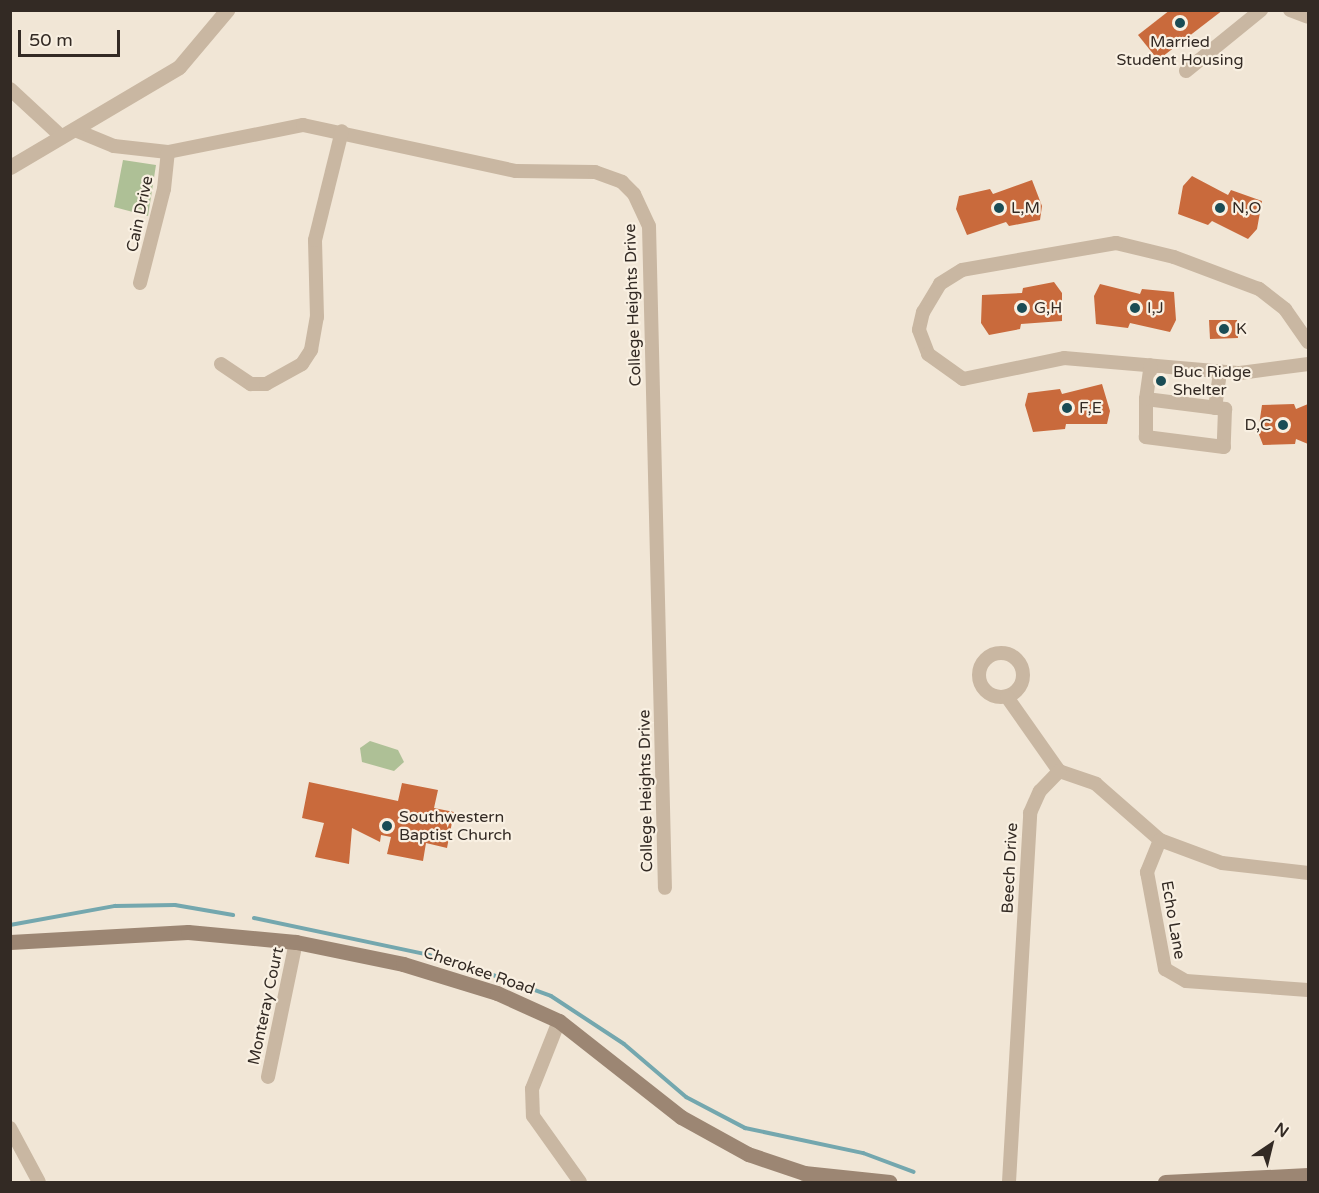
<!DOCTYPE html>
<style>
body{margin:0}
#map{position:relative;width:1319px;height:1193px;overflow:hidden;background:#f1e6d6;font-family:"Varela Round",sans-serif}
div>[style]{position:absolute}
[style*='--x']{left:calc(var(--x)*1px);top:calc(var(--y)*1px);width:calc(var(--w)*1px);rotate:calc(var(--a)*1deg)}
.green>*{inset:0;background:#aec096}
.stream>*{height:4px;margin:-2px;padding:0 2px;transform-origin:2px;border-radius:2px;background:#74a7ae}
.building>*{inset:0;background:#c96a3c}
.minor>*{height:14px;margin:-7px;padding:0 7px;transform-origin:7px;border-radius:7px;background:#c9b7a2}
.minor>.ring{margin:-7px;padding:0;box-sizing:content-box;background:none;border:14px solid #c9b7a2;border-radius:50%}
.tertiary>*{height:15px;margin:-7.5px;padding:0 7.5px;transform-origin:7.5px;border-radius:7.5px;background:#c9b7a2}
.secondary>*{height:15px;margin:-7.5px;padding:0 7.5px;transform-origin:7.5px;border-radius:7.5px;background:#9c8673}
.dots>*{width:16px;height:16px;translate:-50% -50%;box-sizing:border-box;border:3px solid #f9f0e2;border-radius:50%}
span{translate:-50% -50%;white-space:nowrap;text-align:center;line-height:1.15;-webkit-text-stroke:4.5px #f9f0e2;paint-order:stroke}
.poi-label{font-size:16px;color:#332a24}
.left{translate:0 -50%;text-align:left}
.right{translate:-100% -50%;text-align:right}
.street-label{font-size:16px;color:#332a24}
.frame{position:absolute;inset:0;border:12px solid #332a24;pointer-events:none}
.north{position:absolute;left:1241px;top:1115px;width:60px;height:60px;-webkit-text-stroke:4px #f9f0e2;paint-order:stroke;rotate:35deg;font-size:16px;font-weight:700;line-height:24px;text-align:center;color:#332a24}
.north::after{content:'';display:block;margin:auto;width:21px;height:27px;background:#332a24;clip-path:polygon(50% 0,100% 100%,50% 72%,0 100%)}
.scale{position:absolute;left:18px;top:30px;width:102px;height:27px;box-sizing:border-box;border:3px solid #332a24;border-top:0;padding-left:8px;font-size:18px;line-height:21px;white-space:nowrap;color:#332a24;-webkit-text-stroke:4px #f9f0e2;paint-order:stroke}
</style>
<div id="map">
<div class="green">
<div style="clip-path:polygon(123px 160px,156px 165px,148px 216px,114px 207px)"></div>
<div style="clip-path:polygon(370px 741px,398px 750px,404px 762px,394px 771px,362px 762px,360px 748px)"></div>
</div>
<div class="stream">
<div style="--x:254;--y:918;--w:180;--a:11.9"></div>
<div style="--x:10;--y:925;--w:107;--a:-10.3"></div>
<div style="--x:115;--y:906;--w:60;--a:-1"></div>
<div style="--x:175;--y:905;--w:59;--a:9.8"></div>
<div style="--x:454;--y:961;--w:103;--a:19.8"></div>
<div style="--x:551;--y:996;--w:87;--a:33.3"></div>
<div style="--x:624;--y:1044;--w:82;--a:40.5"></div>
<div style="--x:686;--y:1097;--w:67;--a:27.7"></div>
<div style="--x:745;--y:1128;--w:121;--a:12"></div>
<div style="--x:863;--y:1153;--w:54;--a:20.4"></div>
</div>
<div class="building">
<div style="clip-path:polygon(1170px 10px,1223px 10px,1158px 60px,1138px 35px)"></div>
<div style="clip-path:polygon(1192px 176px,1228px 195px,1231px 190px,1262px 201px,1257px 229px,1248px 239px,1212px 221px,1208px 225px,1178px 214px,1183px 186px)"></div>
<div style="clip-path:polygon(1032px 180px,1042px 206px,1040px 220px,1009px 226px,1006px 222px,967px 235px,956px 209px,959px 196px,990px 189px,993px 194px)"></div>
<div style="clip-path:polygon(1054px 282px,1062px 293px,1062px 321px,1021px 324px,1020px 329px,989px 335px,981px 323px,982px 295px,1022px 293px,1023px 288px)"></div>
<div style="clip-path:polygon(1100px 284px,1140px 294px,1142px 289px,1174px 292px,1176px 320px,1170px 332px,1130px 323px,1128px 328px,1096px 324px,1094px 296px)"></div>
<div style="clip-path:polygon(1209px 320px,1237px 320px,1238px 338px,1210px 339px)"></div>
<div style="clip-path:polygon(1102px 384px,1110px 411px,1107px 424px,1066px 424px,1065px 429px,1033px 432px,1025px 405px,1028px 393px,1060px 389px,1062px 394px)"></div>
<div style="clip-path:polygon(1294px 404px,1296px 409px,1308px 404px,1308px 444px,1296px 439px,1295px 444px,1263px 445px,1258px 432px,1262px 405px)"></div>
<div style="clip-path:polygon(309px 782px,398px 801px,402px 783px,438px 790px,434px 808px,454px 812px,447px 848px,426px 843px,423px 861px,387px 854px,391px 837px,381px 835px,380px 842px,352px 828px,349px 864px,315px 857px,324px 823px,302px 818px)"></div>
</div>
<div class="minor">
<div style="--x:1290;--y:10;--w:19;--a:21"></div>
<div style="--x:1186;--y:71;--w:97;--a:-39.1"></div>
<div style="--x:10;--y:89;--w:69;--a:42.7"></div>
<div style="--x:75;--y:130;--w:42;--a:22.3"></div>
<div style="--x:114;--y:146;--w:54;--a:6.3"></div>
<div style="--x:168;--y:152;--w:138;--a:-11.3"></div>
<div style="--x:303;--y:125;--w:218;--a:12.2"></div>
<div style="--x:516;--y:171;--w:79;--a:0.7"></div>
<div style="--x:595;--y:172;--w:29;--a:20"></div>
<div style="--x:622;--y:182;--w:17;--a:45"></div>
<div style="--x:634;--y:194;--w:35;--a:65"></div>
<div style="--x:649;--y:226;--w:662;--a:88.62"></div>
<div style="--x:140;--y:283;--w:97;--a:-75.7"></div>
<div style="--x:164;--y:189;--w:37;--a:-84"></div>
<div style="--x:1308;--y:342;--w:40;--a:-124.9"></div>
<div style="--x:1285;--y:309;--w:33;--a:-142"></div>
<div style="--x:1259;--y:289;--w:91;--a:-159.4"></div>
<div style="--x:1174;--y:257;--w:60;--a:-166.4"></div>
<div style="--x:1116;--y:243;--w:156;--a:170.1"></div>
<div style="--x:962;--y:270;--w:26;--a:148"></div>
<div style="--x:940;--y:284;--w:33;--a:121"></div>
<div style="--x:923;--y:312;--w:18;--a:103"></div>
<div style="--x:919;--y:330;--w:26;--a:69"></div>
<div style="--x:928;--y:354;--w:43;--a:35.5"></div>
<div style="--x:963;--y:379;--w:103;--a:-11.7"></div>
<div style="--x:1064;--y:358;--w:177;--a:4.9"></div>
<div style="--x:1240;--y:373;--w:69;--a:-7.5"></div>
<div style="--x:221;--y:364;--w:36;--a:34"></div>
<div style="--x:251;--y:384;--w:15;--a:0"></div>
<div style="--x:266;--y:384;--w:41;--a:-29.1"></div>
<div style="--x:302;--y:364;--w:17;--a:-57"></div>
<div style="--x:311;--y:350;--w:34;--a:-80"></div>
<div style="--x:317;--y:317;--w:77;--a:-91.5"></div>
<div style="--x:315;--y:240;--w:112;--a:-76.1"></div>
<div style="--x:1146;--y:399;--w:80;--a:7.2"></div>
<div style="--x:1225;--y:409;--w:38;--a:92"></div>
<div style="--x:1224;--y:447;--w:79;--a:-172.7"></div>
<div style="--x:1146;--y:437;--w:38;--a:-90"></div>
<div style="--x:1146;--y:399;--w:34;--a:-82"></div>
<div style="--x:1215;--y:408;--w:36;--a:-82"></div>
<div class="ring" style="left:979px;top:653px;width:30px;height:30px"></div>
<div style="--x:1007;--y:697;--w:90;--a:54.9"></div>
<div style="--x:1059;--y:771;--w:39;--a:19"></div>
<div style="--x:1096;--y:784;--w:85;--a:41.2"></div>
<div style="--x:1160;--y:840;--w:66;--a:20.4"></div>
<div style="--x:1222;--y:863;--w:87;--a:6.6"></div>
<div style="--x:1160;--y:840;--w:35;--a:112"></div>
<div style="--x:1147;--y:872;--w:99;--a:79.5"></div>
<div style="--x:1165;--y:969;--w:24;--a:30"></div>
<div style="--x:1186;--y:981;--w:122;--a:4.2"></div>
<div style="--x:559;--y:1021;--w:73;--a:111.7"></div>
<div style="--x:532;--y:1089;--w:27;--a:88"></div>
<div style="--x:533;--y:1116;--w:81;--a:54.5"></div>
<div style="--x:268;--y:1077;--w:138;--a:-78.3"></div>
<div style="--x:10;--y:1128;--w:61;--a:61.8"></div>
<div style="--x:1009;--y:1182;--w:370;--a:-86.7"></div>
<div style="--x:1030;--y:813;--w:24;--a:-66"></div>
<div style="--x:1040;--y:791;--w:28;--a:-46"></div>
</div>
<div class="tertiary">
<div style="--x:10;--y:167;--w:196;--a:-30.6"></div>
<div style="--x:179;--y:67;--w:75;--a:-49.9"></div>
</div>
<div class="secondary">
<div style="--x:10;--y:942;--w:178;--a:-3.2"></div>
<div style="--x:188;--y:932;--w:108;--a:5.3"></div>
<div style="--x:296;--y:942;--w:109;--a:11.6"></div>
<div style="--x:403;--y:964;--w:98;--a:17.1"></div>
<div style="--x:497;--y:993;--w:68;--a:24.3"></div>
<div style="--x:559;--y:1021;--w:155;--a:38.2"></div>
<div style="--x:681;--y:1117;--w:77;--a:28.9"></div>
<div style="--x:748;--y:1154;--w:59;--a:18.7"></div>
<div style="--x:804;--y:1173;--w:86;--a:6"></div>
<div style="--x:1165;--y:1182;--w:143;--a:-2.8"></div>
</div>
<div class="dots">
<div style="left:1180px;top:23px;background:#1a4c55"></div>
<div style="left:999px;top:208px;background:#1a4c55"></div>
<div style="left:1220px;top:208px;background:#1a4c55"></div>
<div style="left:1022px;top:308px;background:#1a4c55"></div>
<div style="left:1135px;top:308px;background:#1a4c55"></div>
<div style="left:1224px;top:329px;background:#1a4c55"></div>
<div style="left:1161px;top:381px;background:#1a4c55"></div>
<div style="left:1067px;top:408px;background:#1a4c55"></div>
<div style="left:1283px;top:425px;background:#1a4c55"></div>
<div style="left:387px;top:826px;background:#1a4c55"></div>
</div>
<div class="poi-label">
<span style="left:1180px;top:51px">Married<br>Student Housing</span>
<span class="left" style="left:1011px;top:208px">L,M</span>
<span class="left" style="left:1232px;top:208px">N,O</span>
<span class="left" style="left:1034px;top:308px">G,H</span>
<span class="left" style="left:1147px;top:308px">I,J</span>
<span class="left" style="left:1236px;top:329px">K</span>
<span class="left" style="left:1173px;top:381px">Buc Ridge<br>Shelter</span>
<span class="left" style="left:1079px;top:408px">F,E</span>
<span class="right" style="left:1271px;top:425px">D,C</span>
<span class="left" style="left:399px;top:826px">Southwestern<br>Baptist Church</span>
</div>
<div class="street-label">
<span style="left:140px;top:214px;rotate:-78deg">Cain Drive</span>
<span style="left:633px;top:305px;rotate:-92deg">College Heights Drive</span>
<span style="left:646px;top:791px;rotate:-91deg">College Heights Drive</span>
<span style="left:1010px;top:868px;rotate:-87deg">Beech Drive</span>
<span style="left:1173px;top:920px;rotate:80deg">Echo Lane</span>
<span style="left:479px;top:971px;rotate:19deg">Cherokee Road</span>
<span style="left:266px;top:1006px;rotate:-78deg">Monteray Court</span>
</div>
<div class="frame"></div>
<div class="north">N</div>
<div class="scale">50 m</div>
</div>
